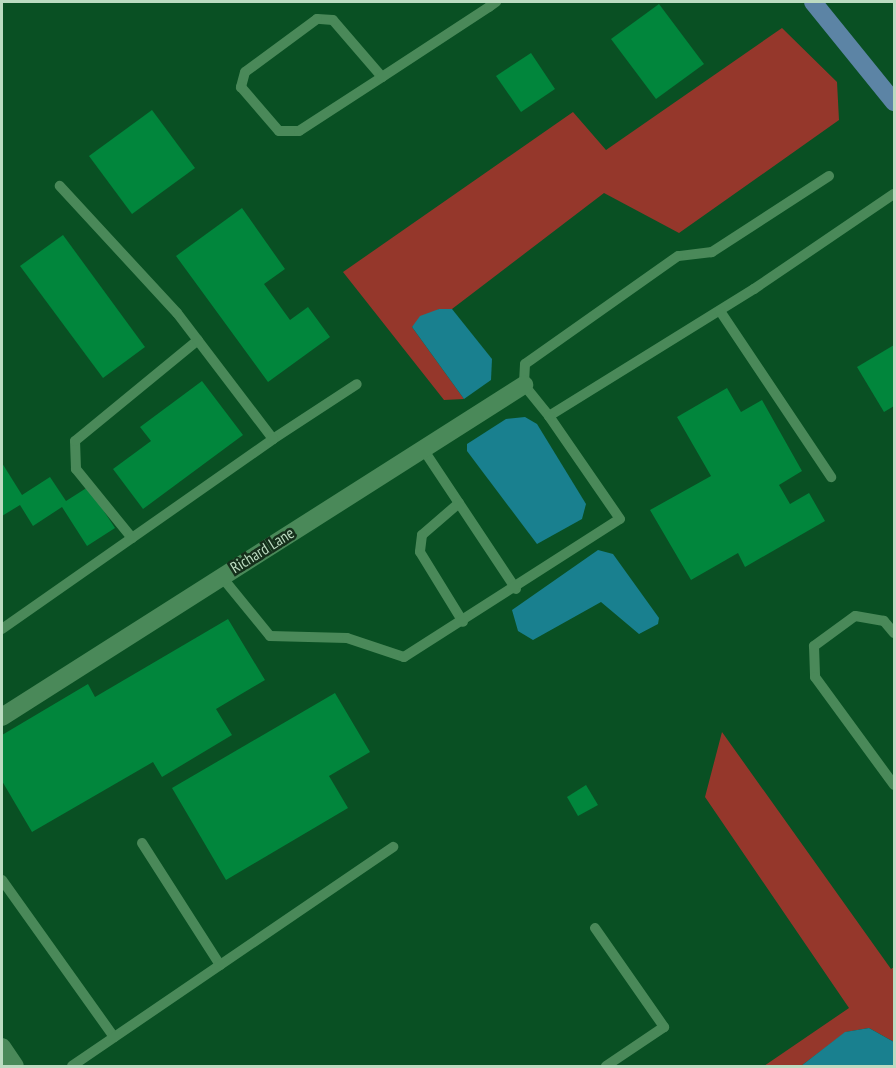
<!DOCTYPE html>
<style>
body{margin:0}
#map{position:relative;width:896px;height:1068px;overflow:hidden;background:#095023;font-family:"PT Sans Narrow",sans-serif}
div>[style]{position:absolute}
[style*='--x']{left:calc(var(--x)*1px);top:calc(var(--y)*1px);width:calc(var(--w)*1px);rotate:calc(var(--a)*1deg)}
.green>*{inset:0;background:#95372b}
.water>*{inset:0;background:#19808f}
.building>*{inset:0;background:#01863c}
.service>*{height:10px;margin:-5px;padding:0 5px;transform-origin:5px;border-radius:5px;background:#4a8959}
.minor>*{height:18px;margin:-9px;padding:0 9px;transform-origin:9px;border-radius:9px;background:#4a8959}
.tertiary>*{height:18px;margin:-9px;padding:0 9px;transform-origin:9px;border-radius:9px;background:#4a8959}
.primary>*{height:18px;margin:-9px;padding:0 9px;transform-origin:9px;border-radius:9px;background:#5c84a5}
span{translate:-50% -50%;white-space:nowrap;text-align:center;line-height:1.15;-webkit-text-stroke:5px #152f1b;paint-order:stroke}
.street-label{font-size:16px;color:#bcdbc1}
.frame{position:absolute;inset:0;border:3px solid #bcdbc1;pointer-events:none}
</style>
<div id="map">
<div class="green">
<div style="clip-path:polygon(782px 28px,837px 82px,839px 120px,679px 233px,604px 193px,452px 309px,439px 309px,412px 327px,464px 399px,444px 400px,343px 272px,573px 112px,606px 150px)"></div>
<div style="clip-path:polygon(722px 732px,891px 969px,894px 967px,894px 1042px,869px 1028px,846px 1032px,801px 1066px,764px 1066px,849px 1008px,705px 797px)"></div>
</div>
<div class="water">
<div style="clip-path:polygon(439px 309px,452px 309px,492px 359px,491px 380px,464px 399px,412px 327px,420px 316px)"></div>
<div style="clip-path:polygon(525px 417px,537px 424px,586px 504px,582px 519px,537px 544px,467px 451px,467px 444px,506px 419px)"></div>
<div style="clip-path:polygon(598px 550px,613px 554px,659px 618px,658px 624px,639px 634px,601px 602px,533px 640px,518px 631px,512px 610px)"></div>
<div style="clip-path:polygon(869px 1028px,894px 1042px,894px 1066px,801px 1066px,845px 1032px)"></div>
</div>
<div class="building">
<div style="clip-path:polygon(659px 4px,704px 64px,656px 99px,611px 39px)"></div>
<div style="clip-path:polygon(531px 53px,555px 89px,521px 112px,496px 76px)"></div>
<div style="clip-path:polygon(152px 110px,195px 168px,132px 214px,89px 156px)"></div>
<div style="clip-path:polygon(242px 208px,285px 269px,264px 284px,290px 320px,308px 307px,330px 337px,268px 382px,176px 256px)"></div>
<div style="clip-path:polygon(63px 235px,145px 347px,103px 378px,20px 266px)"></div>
<div style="clip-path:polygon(894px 345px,894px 406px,884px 412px,857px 367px)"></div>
<div style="clip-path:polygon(202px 381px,243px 435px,143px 509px,113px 469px,151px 441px,140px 427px)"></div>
<div style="clip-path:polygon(727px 388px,741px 412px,762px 400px,802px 471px,779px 485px,790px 504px,809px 493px,825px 521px,745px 567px,738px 553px,691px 580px,650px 510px,711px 476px,677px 417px)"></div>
<div style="clip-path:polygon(2px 463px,22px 495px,50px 477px,66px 501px,88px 487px,115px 528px,87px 546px,62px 507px,33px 526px,20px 505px,2px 516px)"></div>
<div style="clip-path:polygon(228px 619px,265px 680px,216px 709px,232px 735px,162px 777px,153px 762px,32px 832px,2px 781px,2px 735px,88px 684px,95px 697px)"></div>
<div style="clip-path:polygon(335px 693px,370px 752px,329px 776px,348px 808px,226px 880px,172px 788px)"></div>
<div style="clip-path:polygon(586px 785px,598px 805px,578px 816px,567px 797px)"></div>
</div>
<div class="service">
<div style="--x:382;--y:77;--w:75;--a:-130.7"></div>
<div style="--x:333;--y:20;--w:16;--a:-176"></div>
<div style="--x:317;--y:19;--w:89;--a:143.6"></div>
<div style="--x:245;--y:72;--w:16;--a:105"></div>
<div style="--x:241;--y:87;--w:58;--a:49.2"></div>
<div style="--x:279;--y:131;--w:20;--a:0"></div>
<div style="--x:299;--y:131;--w:99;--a:-33"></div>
<div style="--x:382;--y:77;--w:128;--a:-33.2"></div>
<div style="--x:489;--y:7;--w:9;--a:-36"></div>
<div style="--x:829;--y:176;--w:140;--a:147"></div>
<div style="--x:712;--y:252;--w:34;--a:173"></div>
<div style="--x:678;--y:256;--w:187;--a:144.8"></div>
<div style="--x:525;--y:364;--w:21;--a:93"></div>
<div style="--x:524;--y:385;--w:40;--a:51"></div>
<div style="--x:549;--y:416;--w:241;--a:-31.8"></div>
<div style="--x:754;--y:289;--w:169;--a:-34.2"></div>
<div style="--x:720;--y:311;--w:200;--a:56.2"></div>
<div style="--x:273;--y:439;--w:100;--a:-33.2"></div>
<div style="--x:423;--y:449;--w:168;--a:56.4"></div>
<div style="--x:459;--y:503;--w:49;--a:139.1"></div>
<div style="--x:422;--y:535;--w:17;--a:97"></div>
<div style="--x:420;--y:552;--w:82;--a:58.4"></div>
<div style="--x:132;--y:538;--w:89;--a:-129.1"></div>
<div style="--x:76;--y:469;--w:28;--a:-92"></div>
<div style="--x:75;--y:441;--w:159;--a:-39.4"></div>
<div style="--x:221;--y:576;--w:77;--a:50.8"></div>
<div style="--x:270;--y:636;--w:77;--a:1.5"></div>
<div style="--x:347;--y:638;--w:60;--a:18.4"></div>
<div style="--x:404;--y:657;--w:256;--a:-32.6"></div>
<div style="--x:620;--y:519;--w:125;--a:-124.6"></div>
<div style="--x:2;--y:629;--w:331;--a:-35"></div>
<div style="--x:273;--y:439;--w:158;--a:-127.3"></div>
<div style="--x:177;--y:313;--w:173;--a:-132.7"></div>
<div style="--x:894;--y:633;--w:16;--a:-130"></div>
<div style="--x:884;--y:621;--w:29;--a:-170"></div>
<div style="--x:855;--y:616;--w:51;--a:143.8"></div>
<div style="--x:814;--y:646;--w:31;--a:88"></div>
<div style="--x:815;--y:677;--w:134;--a:53.8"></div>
<div style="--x:142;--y:843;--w:145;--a:57.4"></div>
<div style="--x:2;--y:880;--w:193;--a:54.5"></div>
<div style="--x:595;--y:928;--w:121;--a:55.1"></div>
<div style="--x:664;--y:1027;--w:70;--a:146.1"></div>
<div style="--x:72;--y:1066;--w:389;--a:-34.3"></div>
</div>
<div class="minor">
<div style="--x:2;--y:717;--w:619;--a:-32.46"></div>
</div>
<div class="tertiary">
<div style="--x:2;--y:1047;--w:23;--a:56"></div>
</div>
<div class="primary">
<div style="--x:813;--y:2;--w:129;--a:51"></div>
</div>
<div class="street-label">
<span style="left:262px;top:550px;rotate:-32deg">Richard Lane</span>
</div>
<div class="frame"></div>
</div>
